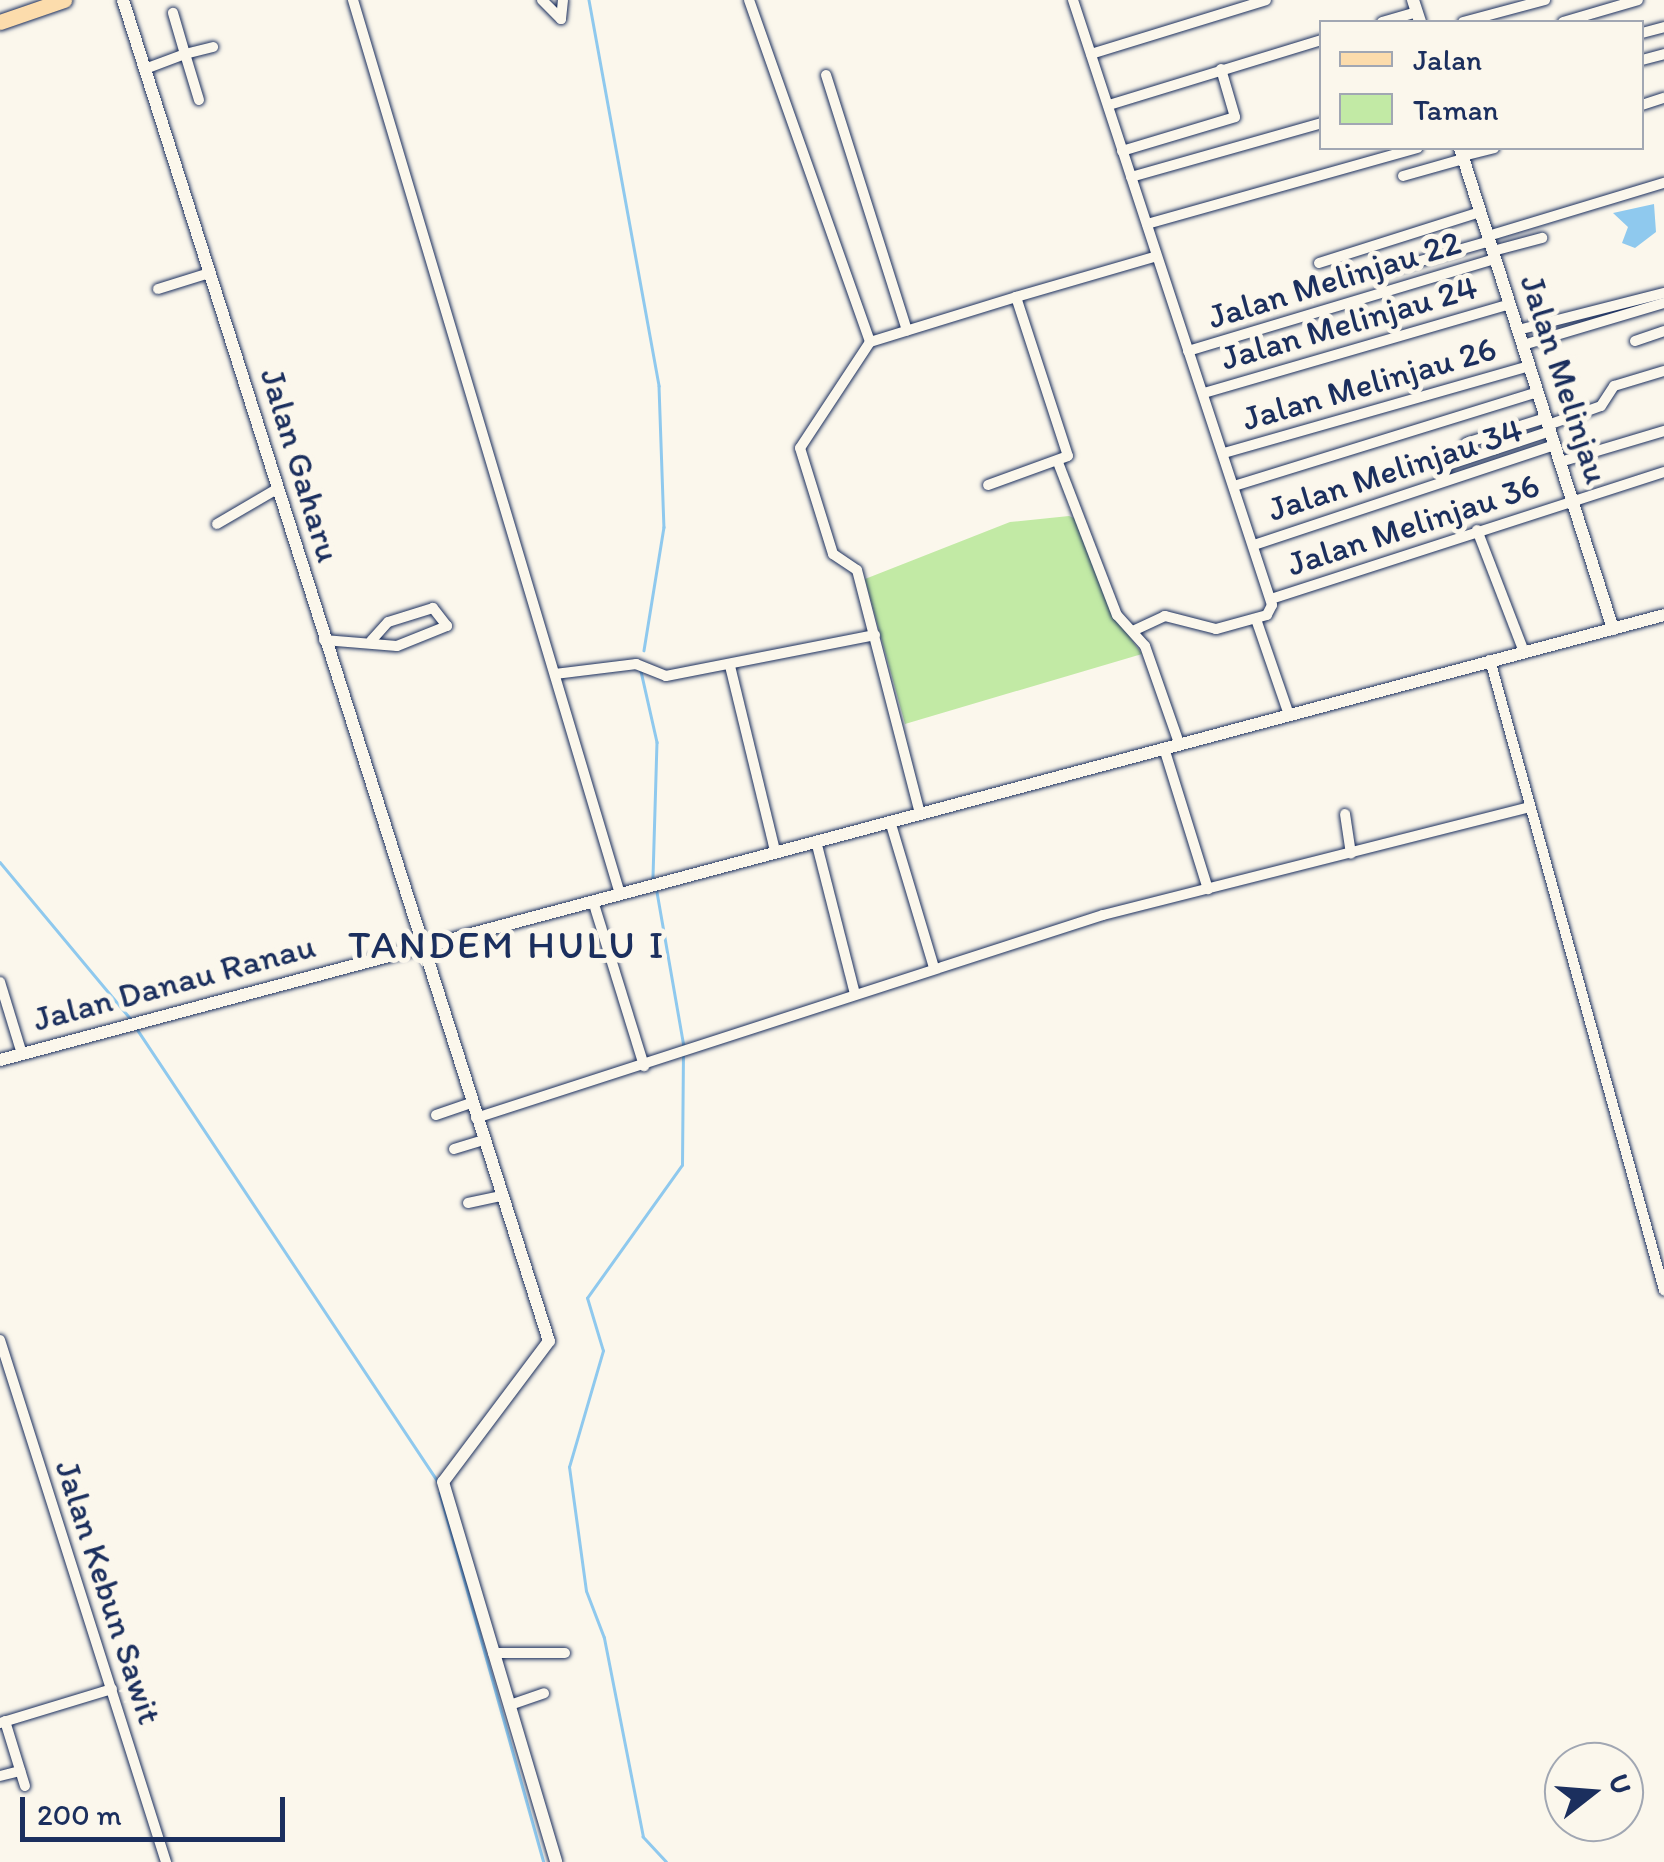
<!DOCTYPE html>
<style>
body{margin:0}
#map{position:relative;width:1664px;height:1862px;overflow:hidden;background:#fbf7ec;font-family:Itim,sans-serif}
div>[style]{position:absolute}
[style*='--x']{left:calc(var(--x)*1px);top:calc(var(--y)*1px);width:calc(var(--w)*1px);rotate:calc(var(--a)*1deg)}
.green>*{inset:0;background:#c2eaa5}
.water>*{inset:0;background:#8fc9ee}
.stream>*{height:2.5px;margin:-1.25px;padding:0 1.25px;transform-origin:1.25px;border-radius:1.25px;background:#8fc9ee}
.roads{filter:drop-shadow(0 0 2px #1b2f5e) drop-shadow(0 0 2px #1b2f5e)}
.minor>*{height:10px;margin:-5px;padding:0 5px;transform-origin:5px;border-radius:5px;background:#fbf7ec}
.tertiary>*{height:12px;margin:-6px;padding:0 6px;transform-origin:6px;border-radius:6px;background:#fbf7ec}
.primary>*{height:15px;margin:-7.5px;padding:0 7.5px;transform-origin:7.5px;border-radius:7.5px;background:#fcdcac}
span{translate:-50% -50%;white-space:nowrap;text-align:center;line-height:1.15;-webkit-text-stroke:10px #fbf7ec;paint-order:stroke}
.street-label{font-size:35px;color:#1b2f5e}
.quarter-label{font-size:40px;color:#1b2f5e;letter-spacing:2.5px}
.legend{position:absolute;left:1319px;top:20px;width:325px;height:130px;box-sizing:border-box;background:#fbf7ec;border:2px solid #a1a7b3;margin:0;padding:12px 18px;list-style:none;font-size:30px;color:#1b2f5e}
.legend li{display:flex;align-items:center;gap:20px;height:50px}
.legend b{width:50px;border:2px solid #a1a7b3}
.north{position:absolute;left:1544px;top:1742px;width:100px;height:100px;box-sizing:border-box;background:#fbf7ec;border:2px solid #a1a7b3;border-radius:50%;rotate:73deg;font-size:28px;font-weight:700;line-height:40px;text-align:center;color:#1b2f5e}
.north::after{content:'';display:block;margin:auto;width:35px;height:45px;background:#1b2f5e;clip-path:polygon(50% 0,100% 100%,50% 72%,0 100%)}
.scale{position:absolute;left:20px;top:1797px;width:265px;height:45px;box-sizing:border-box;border:5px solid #1b2f5e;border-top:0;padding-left:12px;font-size:30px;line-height:35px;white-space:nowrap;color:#1b2f5e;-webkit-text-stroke:8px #fbf7ec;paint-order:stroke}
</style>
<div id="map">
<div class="green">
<div style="clip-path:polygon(1069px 516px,1083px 522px,1118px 621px,1142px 654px,905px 724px,865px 579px,1010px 522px)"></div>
</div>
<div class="water">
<div style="clip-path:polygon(1654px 204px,1656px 232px,1635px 248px,1622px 243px,1628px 227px,1613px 213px)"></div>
</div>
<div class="stream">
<div style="--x:589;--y:0;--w:392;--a:79.7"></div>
<div style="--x:659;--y:386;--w:141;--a:88"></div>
<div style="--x:664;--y:527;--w:125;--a:99.2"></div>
<div style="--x:641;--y:671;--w:73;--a:77.3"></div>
<div style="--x:657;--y:742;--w:137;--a:91.7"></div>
<div style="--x:0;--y:862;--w:203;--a:50.2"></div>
<div style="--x:657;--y:892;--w:156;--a:80.1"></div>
<div style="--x:137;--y:1029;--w:542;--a:56.37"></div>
<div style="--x:440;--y:1493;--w:383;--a:74.3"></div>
<div style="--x:666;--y:1862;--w:34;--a:-133"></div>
<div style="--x:643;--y:1837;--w:203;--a:-101.1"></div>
<div style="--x:604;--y:1638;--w:50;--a:-111"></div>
<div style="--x:586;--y:1591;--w:125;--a:-97.8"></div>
<div style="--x:569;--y:1467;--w:121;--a:-73.7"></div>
<div style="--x:603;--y:1351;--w:55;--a:-106.8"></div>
<div style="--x:587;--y:1298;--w:163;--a:-54.5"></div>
<div style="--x:682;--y:1165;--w:111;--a:-89.5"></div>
</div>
<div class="roads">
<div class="minor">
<div style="--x:353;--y:0;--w:933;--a:73.37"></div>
<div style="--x:542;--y:0;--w:27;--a:45"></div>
<div style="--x:561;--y:19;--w:19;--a:-84"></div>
<div style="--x:749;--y:0;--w:363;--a:70.5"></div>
<div style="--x:870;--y:342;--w:127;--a:123.4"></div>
<div style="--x:800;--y:448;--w:111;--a:72.7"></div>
<div style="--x:833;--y:554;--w:29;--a:34"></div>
<div style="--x:857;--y:570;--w:252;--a:75.5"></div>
<div style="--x:1073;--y:0;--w:637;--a:71.79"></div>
<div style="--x:1272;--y:605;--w:11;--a:117"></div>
<div style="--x:1267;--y:615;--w:53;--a:164.6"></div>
<div style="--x:1216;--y:629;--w:53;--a:-165.7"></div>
<div style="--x:1165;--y:616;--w:35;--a:155"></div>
<div style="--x:1382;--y:22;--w:36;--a:-16"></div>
<div style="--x:1463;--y:22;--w:85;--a:-15"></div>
<div style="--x:1563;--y:22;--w:78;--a:-16.3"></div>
<div style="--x:1642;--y:33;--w:23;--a:-15"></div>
<div style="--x:1091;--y:54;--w:183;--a:-17.1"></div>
<div style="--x:1642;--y:60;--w:23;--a:-15"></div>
<div style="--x:145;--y:69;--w:43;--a:-20.6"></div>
<div style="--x:185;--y:54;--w:43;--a:-106.3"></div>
<div style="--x:826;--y:75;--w:268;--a:72.4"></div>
<div style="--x:199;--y:100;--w:48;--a:-106.9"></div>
<div style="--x:185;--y:54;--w:29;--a:-14"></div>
<div style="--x:1109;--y:105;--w:223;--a:-17"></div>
<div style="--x:1642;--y:105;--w:23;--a:-18"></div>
<div style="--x:1122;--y:151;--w:118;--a:-16.7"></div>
<div style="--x:1235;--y:117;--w:50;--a:-106.3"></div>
<div style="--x:1463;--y:156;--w:32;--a:-14"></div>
<div style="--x:1403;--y:176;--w:62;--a:-15.8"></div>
<div style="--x:1131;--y:177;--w:198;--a:-15.8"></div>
<div style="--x:1147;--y:224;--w:281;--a:-15.7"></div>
<div style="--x:1488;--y:236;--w:184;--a:-16.8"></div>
<div style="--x:1493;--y:251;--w:51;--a:-14.9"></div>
<div style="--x:1319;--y:263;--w:169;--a:-17.6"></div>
<div style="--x:1382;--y:272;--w:112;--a:-16"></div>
<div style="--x:158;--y:289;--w:53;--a:-17.4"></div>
<div style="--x:1016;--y:297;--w:144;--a:-16.2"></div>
<div style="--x:1518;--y:330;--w:151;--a:-14.2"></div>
<div style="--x:1635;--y:341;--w:31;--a:-19"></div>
<div style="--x:870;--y:342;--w:153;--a:-17.1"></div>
<div style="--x:1016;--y:297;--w:167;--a:71.9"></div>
<div style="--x:1068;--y:456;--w:85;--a:160.1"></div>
<div style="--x:1523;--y:345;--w:147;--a:-16.6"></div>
<div style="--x:1188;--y:351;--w:320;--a:-16.7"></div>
<div style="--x:1204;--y:393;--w:319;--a:-16.2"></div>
<div style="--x:1548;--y:425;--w:56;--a:-19.7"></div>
<div style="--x:1601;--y:406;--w:24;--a:-57"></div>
<div style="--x:1614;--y:386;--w:52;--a:-16.7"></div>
<div style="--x:1466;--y:443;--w:84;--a:-17.4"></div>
<div style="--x:1224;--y:453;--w:317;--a:-15.9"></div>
<div style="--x:1560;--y:462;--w:109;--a:-16.6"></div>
<div style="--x:1059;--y:465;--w:161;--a:68.9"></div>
<div style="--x:1117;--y:615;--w:42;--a:47.9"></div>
<div style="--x:1145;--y:646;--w:103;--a:70.7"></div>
<div style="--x:1442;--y:479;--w:15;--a:-67"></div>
<div style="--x:1448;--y:465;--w:108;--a:-18.4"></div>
<div style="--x:1234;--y:486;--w:318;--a:-17.2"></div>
<div style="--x:217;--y:524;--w:69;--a:-30.3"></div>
<div style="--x:1477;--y:530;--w:131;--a:68.9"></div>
<div style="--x:1254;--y:545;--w:316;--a:-18.4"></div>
<div style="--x:1271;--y:599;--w:413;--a:-17.9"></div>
<div style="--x:1256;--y:619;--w:102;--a:71"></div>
<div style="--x:324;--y:640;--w:73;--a:4.7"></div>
<div style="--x:397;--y:646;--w:54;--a:-21.8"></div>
<div style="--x:447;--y:626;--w:23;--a:-128"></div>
<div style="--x:433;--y:608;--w:47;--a:162.7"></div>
<div style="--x:388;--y:622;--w:25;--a:132"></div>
<div style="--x:1490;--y:660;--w:654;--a:74.56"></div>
<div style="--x:730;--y:666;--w:189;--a:76.3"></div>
<div style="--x:555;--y:674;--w:82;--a:-7"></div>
<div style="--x:636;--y:664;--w:32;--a:22"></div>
<div style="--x:666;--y:676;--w:213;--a:-11.1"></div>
<div style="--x:1164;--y:748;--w:148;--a:72.7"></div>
<div style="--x:1345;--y:814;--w:40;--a:81.5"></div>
<div style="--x:890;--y:821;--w:153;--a:73.3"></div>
<div style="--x:816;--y:841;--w:158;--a:75.7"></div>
<div style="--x:593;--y:901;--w:173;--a:72.8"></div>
<div style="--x:0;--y:982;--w:75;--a:73"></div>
<div style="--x:436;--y:1115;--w:37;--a:-19"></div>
<div style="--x:476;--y:1118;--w:659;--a:-17.94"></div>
<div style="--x:1103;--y:915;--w:440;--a:-14.2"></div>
<div style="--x:454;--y:1149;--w:30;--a:-17"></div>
<div style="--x:468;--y:1203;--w:33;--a:-12"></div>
<div style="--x:0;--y:1340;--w:548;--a:72.36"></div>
<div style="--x:493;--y:1653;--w:72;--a:0"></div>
<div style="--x:510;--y:1705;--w:36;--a:-19"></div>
<div style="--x:5;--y:1721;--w:68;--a:72.9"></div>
<div style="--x:0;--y:1723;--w:117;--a:-16.9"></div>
<div style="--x:0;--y:1776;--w:21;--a:-14"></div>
</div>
<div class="tertiary">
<div style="--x:123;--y:0;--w:1407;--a:72.38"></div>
<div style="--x:549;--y:1341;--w:176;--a:126.9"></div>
<div style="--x:443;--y:1482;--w:396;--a:73.4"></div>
<div style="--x:1413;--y:0;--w:23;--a:72"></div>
<div style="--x:1460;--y:148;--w:505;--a:72.35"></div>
<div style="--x:0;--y:1060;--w:1722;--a:-14.97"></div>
</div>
<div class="primary">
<div style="--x:0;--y:22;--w:68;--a:-19"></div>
</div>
</div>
<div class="street-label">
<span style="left:1334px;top:279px;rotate:-17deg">Jalan Melinjau 22</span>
<span style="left:1349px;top:322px;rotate:-16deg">Jalan Melinjau 24</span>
<span style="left:1565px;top:379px;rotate:72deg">Jalan Melinjau</span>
<span style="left:1369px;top:383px;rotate:-16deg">Jalan Melinjau 26</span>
<span style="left:301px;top:465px;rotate:73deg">Jalan Gaharu</span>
<span style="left:1395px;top:469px;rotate:-18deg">Jalan Melinjau 34</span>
<span style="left:1413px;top:524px;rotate:-18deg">Jalan Melinjau 36</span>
<span style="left:174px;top:982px;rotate:-15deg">Jalan Danau Ranau</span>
<span style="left:109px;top:1592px;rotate:72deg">Jalan Kebun Sawit</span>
</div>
<div class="quarter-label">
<span style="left:507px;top:944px">TANDEM HULU I</span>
</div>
<ul class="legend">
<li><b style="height:12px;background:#fcdcac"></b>Jalan</li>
<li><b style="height:28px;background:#c2eaa5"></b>Taman</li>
</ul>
<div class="north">U</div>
<div class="scale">200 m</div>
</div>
